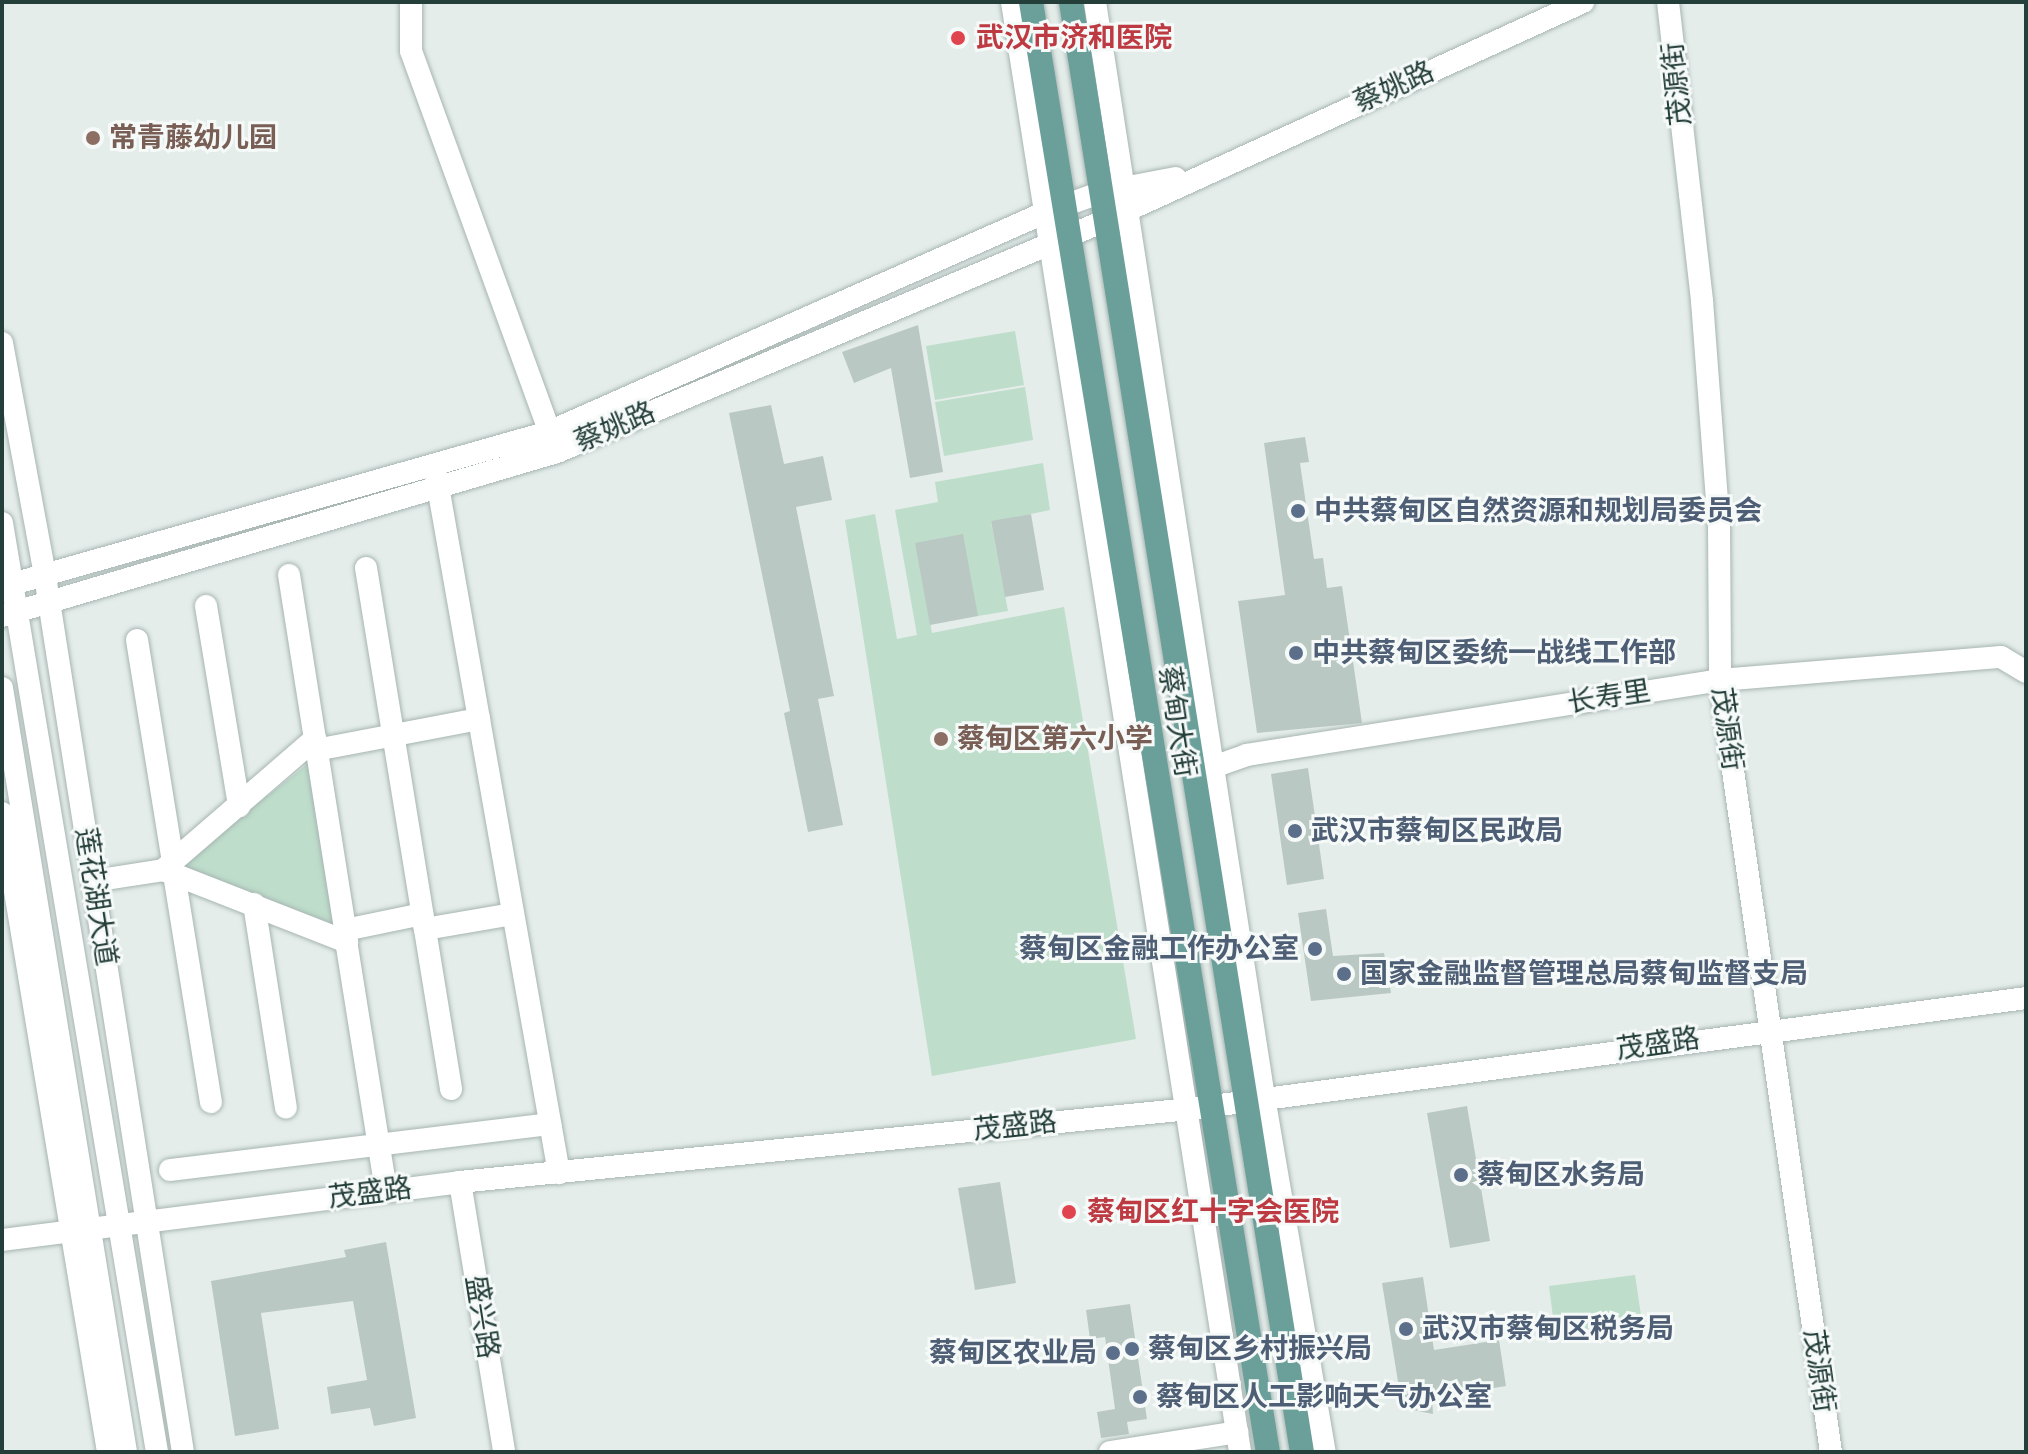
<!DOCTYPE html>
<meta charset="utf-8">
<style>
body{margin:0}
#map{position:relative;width:2028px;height:1454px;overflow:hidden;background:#e4edea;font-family:Poppins,"Noto Sans SC",sans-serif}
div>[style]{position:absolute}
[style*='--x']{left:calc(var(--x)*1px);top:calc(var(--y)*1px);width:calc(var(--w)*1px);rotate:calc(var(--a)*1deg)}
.green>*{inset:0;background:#beddcb}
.building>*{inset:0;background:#bac8c4}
.roads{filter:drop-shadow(0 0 2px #a7b5b2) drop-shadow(0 0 2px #a7b5b2)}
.minor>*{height:22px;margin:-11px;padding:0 11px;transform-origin:11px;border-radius:11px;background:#fff}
.major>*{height:24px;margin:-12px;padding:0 12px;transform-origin:12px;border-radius:12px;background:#6ba09a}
.dots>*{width:22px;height:22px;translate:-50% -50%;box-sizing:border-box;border:4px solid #f5f9f8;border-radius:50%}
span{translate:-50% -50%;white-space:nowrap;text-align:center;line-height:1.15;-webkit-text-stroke:6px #f5f9f8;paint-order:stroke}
.health-label{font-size:28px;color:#be3a42;font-weight:700}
.left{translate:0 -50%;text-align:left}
.street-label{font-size:28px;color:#243e3a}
.education-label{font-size:28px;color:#785e54;font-weight:700}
.service-label{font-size:28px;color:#4e5e75;font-weight:700}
.right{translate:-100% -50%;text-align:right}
.frame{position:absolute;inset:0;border:4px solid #243e3a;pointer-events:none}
</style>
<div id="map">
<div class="green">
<div style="clip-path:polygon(1015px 331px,1024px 385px,935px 400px,926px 346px)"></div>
<div style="clip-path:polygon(1025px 387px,1033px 440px,944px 456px,935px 402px)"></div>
<div style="clip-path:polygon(1043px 463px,1050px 510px,991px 522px,1008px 611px,978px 616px,916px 544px,932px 633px,1064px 607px,1136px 1039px,932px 1076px,845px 520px,875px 514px,897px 639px,917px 635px,895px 510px,938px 502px,935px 482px)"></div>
<div style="clip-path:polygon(310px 762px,336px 925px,178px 867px)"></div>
<div style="clip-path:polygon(1635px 1275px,1642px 1322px,1555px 1333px,1549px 1286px)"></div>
</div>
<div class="building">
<div style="clip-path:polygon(918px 325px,943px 472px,910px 478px,891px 368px,854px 383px,842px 352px)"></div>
<div style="clip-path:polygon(771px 405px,784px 464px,823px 456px,832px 500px,796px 507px,834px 696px,818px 699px,843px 825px,808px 832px,784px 713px,790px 711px,729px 413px)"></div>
<div style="clip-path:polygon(1305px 437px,1309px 462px,1300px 463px,1314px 559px,1323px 558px,1327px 588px,1342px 586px,1362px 723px,1257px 733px,1238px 601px,1285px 595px,1264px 443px)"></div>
<div style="clip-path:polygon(1031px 514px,1044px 590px,1005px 597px,991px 521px)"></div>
<div style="clip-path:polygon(963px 534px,978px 616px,930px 625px,915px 543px)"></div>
<div style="clip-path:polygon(1308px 768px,1324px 879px,1287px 885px,1271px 774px)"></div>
<div style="clip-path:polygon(1326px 909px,1333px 956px,1384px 953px,1391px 993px,1311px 1001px,1298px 913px)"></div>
<div style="clip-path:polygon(1467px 1106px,1490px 1241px,1450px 1248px,1427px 1113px)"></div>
<div style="clip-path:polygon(1000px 1182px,1016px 1283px,975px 1290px,958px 1188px)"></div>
<div style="clip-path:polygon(386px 1242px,416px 1418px,374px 1426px,370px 1408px,331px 1414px,327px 1387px,367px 1380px,353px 1301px,261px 1313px,279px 1429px,235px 1436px,211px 1281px,346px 1257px,344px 1250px)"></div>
<div style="clip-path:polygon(1423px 1277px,1434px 1350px,1499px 1340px,1506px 1386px,1432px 1398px,1433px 1414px,1413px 1410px,1400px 1394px,1382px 1283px)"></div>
<div style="clip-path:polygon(1130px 1304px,1147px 1419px,1127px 1422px,1129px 1434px,1101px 1438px,1097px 1412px,1115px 1409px,1105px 1337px,1090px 1339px,1086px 1310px)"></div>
</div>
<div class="roads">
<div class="minor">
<div style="--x:411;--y:2;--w:49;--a:90"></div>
<div style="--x:411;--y:51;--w:418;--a:70"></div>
<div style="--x:1012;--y:2;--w:1468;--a:81.06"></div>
<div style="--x:1095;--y:2;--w:1108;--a:81.23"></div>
<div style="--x:1264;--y:1097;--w:360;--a:80.3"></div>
<div style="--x:1668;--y:2;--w:301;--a:83.5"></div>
<div style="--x:1702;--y:301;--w:225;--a:85.7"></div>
<div style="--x:1719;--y:525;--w:155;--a:89.6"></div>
<div style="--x:1720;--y:680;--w:780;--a:81.82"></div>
<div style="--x:2;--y:343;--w:237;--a:79.5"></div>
<div style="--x:45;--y:576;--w:887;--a:81.05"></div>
<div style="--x:436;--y:475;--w:709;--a:80.01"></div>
<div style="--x:2;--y:523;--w:942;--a:80.53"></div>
<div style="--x:366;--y:568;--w:528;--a:80.73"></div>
<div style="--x:289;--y:575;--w:178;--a:81"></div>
<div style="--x:2;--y:587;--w:569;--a:-15.82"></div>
<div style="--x:549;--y:432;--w:541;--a:-23.87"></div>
<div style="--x:1044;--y:213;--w:62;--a:-19.9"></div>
<div style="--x:1102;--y:192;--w:75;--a:-10.7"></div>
<div style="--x:206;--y:606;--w:203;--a:80.6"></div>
<div style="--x:2;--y:616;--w:579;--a:-16.46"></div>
<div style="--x:557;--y:452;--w:594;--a:-22.89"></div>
<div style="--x:1104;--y:221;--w:527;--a:-24.57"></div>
<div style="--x:137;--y:640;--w:225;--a:80.8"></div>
<div style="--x:173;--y:862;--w:13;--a:141"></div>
<div style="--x:163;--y:870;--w:12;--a:20"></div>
<div style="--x:174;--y:874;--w:231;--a:80.8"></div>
<div style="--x:2;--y:688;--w:774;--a:80.78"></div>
<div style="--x:316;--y:750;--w:166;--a:-10.8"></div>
<div style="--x:1205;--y:770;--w:45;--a:-19.7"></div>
<div style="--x:1247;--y:755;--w:479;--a:-9"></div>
<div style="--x:1720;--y:680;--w:282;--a:-4.7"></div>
<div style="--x:2001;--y:657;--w:29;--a:31"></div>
<div style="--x:2;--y:813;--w:648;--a:80.58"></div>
<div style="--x:93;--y:881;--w:71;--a:-8.9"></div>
<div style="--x:163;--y:870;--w:201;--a:-40.8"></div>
<div style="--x:315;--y:739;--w:206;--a:81"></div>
<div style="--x:347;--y:942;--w:198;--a:-158.6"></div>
<div style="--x:254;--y:904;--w:206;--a:81.1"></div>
<div style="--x:344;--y:928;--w:266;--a:80.9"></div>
<div style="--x:345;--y:930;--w:79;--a:-11.7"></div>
<div style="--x:422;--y:914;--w:15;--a:79"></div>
<div style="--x:425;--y:929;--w:89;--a:-9.7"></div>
<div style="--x:170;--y:1170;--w:383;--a:-6.9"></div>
<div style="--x:460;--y:1182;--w:274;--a:80.7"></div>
<div style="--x:2;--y:1240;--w:462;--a:-7.2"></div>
<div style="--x:460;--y:1182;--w:734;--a:-5.71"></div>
<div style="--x:1190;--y:1109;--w:843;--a:-7.56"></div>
<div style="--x:1110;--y:1452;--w:129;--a:-8.9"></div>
</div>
<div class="major">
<div style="--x:1031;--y:2;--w:1469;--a:80.72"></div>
<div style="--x:1071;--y:2;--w:1468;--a:80.95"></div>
</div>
</div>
<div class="dots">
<div style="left:958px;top:38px;background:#e0444e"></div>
<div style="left:93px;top:138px;background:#8d6e63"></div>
<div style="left:1298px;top:511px;background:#5c6f8a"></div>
<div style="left:1296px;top:653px;background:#5c6f8a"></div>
<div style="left:941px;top:739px;background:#8d6e63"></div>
<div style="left:1295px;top:831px;background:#5c6f8a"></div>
<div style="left:1315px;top:949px;background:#5c6f8a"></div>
<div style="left:1344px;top:974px;background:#5c6f8a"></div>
<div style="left:1461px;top:1175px;background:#5c6f8a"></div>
<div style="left:1069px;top:1212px;background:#e0444e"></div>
<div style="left:1406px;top:1329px;background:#5c6f8a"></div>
<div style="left:1132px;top:1349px;background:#5c6f8a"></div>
<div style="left:1113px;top:1353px;background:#5c6f8a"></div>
<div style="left:1140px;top:1397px;background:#5c6f8a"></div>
</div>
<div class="health-label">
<span class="left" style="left:976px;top:38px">武汉市济和医院</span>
<span class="left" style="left:1087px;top:1212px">蔡甸区红十字会医院</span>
</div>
<div class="street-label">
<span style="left:1677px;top:84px;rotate:-96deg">茂源街</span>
<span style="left:1394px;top:87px;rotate:-24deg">蔡姚路</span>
<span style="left:615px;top:427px;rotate:-23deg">蔡姚路</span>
<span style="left:1609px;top:697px;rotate:-9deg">长寿里</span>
<span style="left:1177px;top:722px;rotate:81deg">蔡甸大街</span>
<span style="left:1727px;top:729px;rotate:82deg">茂源街</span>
<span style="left:96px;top:897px;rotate:81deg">莲花湖大道</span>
<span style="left:1658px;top:1044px;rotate:-8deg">茂盛路</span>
<span style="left:1015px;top:1126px;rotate:-6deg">茂盛路</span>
<span style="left:370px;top:1193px;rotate:-7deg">茂盛路</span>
<span style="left:482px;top:1317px;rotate:81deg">盛兴路</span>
<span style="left:1819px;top:1371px;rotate:82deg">茂源街</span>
</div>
<div class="education-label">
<span class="left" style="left:109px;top:138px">常青藤幼儿园</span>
<span class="left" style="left:957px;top:739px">蔡甸区第六小学</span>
</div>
<div class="service-label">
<span class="left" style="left:1314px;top:511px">中共蔡甸区自然资源和规划局委员会</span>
<span class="left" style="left:1312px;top:653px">中共蔡甸区委统一战线工作部</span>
<span class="left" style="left:1311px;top:831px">武汉市蔡甸区民政局</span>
<span class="right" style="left:1299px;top:949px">蔡甸区金融工作办公室</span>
<span class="left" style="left:1360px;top:974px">国家金融监督管理总局蔡甸监督支局</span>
<span class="left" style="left:1477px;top:1175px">蔡甸区水务局</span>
<span class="left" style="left:1422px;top:1329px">武汉市蔡甸区税务局</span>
<span class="left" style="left:1148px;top:1349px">蔡甸区乡村振兴局</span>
<span class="right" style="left:1097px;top:1353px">蔡甸区农业局</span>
<span class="left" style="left:1156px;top:1397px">蔡甸区人工影响天气办公室</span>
</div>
<div class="frame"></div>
</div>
